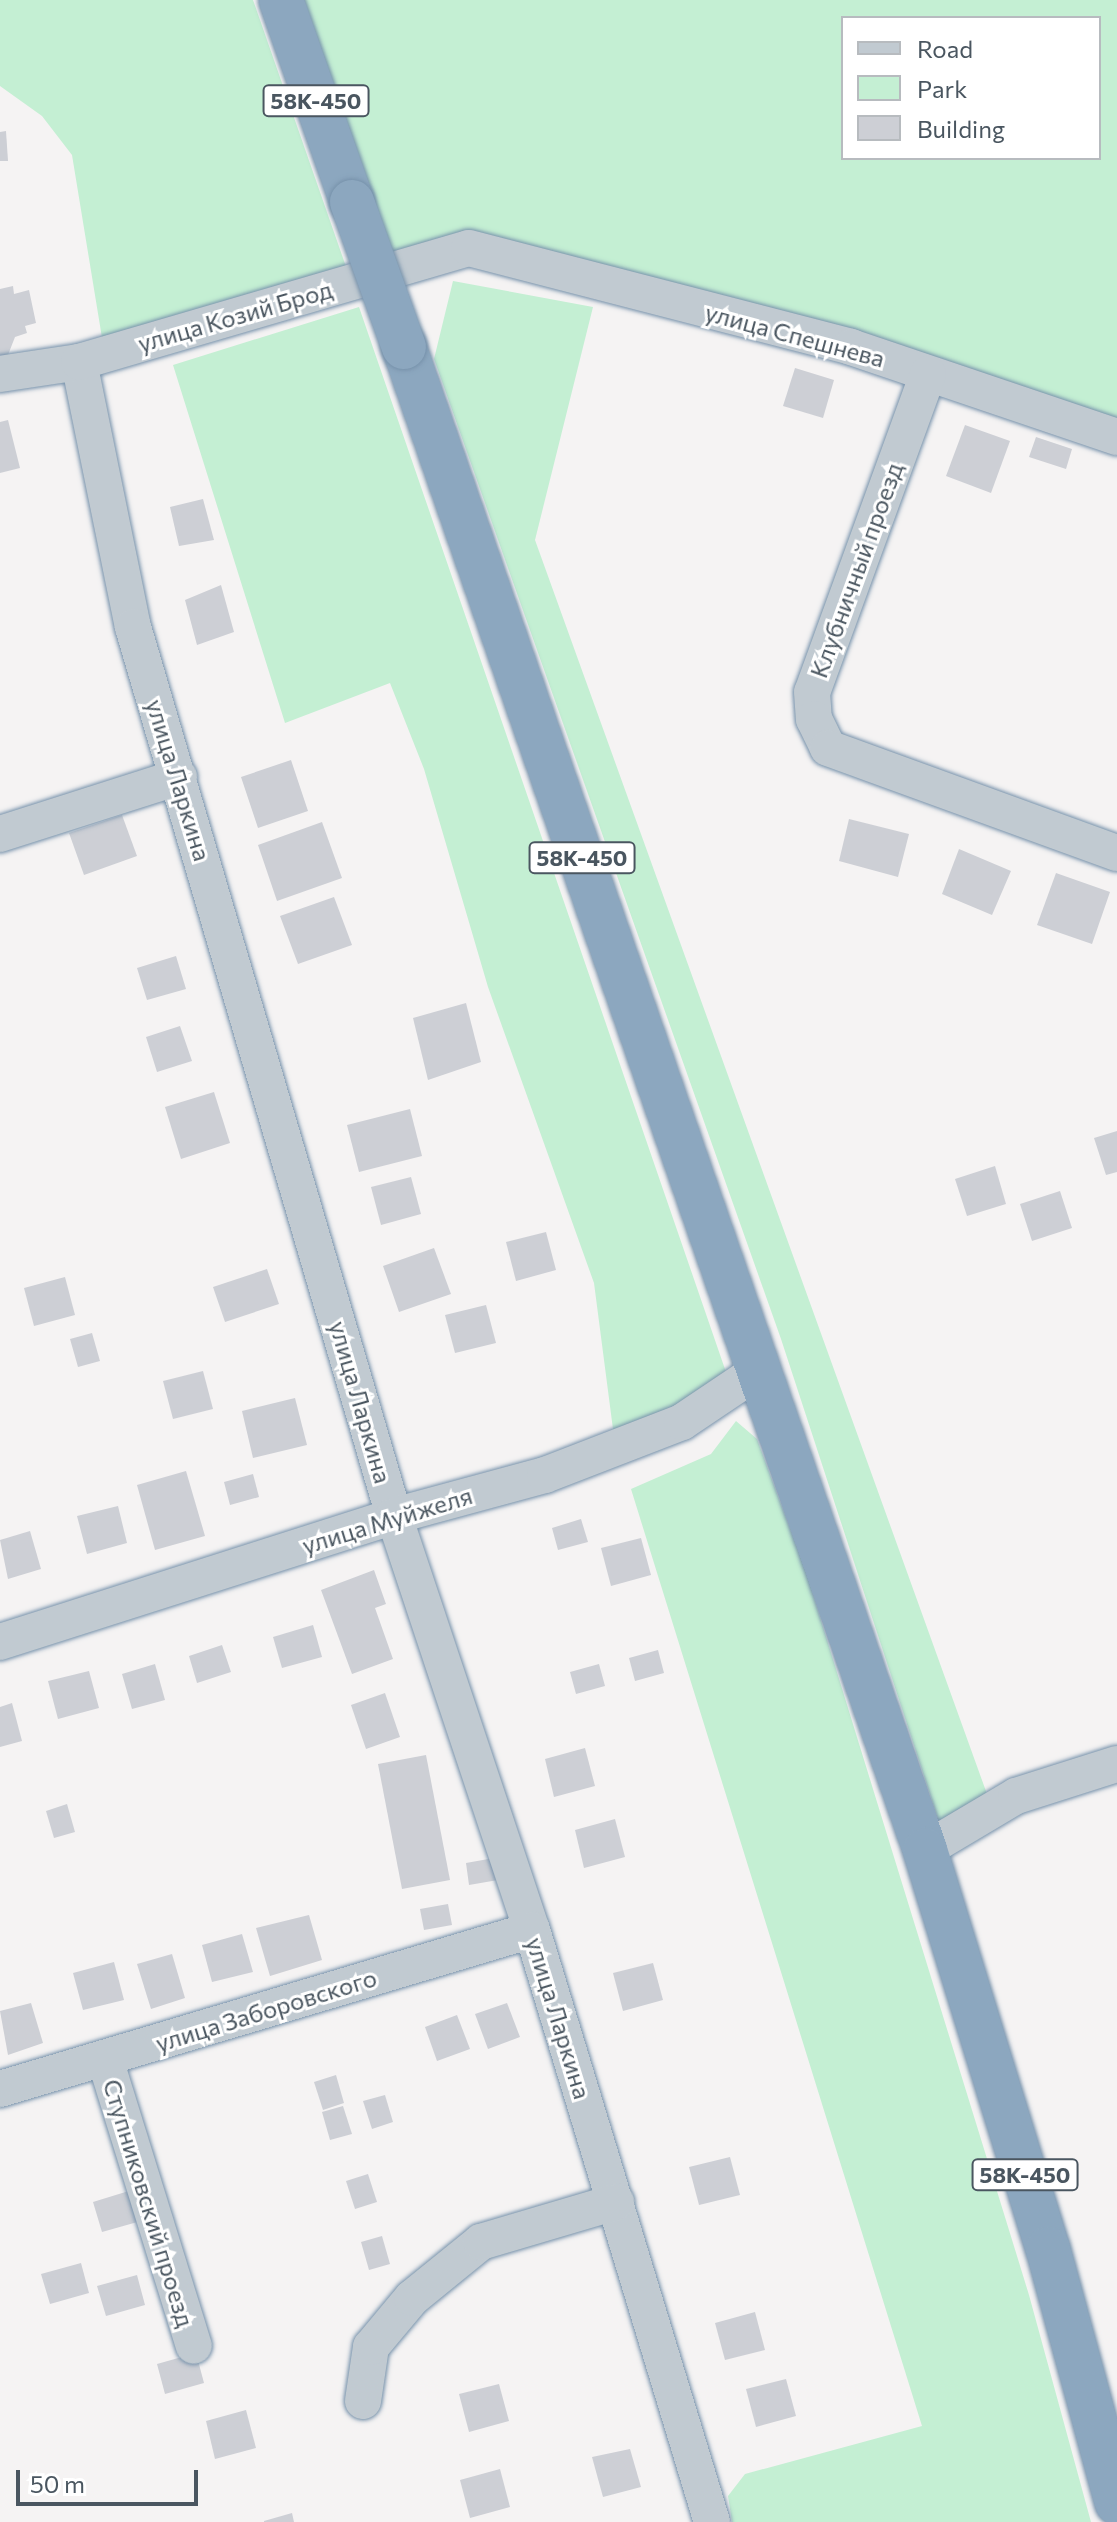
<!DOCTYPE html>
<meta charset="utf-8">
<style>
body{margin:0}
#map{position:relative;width:1117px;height:2522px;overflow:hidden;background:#f5f3f3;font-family:Commissioner,sans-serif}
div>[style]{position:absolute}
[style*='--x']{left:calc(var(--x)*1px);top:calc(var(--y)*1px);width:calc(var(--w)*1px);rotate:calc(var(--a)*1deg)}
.green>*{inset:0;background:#c4efd3}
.building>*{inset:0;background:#cdcfd5}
.roads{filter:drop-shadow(0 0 2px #7792ab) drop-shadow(0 0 2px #7792ab)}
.minor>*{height:36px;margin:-18px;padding:0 18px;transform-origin:18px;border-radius:18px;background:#c1cad1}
.highway>*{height:44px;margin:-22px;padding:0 22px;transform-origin:22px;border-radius:22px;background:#8ca7bf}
.bridges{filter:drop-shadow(0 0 2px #7792ab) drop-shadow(0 0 2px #7792ab)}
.highway-bridge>*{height:44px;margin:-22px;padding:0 22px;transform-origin:22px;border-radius:22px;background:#8ca7bf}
span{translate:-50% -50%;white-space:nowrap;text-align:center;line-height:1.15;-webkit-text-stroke:6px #fff;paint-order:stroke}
.shield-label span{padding:2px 6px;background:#fff;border:2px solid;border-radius:6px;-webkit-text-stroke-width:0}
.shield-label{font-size:22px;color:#4a5660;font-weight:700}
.street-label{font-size:24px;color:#4a5660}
.legend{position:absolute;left:841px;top:16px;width:260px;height:144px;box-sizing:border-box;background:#fff;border:2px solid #b7bbbf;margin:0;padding:10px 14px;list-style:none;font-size:24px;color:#4a5660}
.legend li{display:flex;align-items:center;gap:16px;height:40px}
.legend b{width:40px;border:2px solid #b7bbbf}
.scale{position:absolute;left:16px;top:2470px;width:182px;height:36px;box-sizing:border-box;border:4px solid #4a5660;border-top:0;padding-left:10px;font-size:24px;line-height:28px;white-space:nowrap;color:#4a5660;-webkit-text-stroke:6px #fff;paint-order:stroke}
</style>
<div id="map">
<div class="green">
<div style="clip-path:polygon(0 0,253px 0,351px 281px,104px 350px,72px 155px,42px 116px,0 86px)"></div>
<div style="clip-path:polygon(evenodd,301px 0,1117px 0,1117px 431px,466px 259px,399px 268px,301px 0,843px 18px,1099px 18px,1099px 158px,843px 158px,843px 18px)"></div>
<div style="clip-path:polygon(453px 281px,593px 307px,535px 540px,987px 1794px,940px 1825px,781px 1339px,434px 359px)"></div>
<div style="clip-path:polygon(359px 307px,727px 1375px,680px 1413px,614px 1437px,594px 1283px,488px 987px,424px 769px,390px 683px,285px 723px,173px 365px)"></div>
<div style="clip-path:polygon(736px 1421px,757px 1439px,807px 1575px,1029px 2295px,1091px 2522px,732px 2522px,728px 2496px,745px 2474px,922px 2426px,631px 1489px,711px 1454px)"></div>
</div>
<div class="building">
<div style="clip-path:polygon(6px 131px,8px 161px,0 161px,0 132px)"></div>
<div style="clip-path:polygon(13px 286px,14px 294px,29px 290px,36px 323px,25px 326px,27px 333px,15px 337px,8px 355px,0 357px,0 289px)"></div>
<div style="clip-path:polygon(795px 368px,834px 380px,823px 418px,783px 406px)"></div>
<div style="clip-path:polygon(8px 420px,20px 468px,0 473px,0 422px)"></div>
<div style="clip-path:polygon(965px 425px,1010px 441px,991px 493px,946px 476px)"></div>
<div style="clip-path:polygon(1036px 437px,1072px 449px,1066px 469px,1029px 457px)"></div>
<div style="clip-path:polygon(203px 499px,214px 540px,179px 546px,170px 507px)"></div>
<div style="clip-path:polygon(221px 585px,234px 632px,197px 645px,185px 600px)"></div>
<div style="clip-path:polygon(291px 760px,308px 811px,258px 828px,241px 777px)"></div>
<div style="clip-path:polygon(122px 815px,137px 856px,84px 875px,69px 833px)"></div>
<div style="clip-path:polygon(849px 819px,909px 834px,898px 877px,839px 861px)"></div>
<div style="clip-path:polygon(322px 822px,342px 878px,277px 901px,258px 845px)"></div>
<div style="clip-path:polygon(959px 849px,1011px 871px,992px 915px,942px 894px)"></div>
<div style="clip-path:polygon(1056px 873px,1110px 892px,1092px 944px,1037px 925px)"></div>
<div style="clip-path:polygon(334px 897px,352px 945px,298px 964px,280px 916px)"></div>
<div style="clip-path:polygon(176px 956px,186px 989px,147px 1000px,137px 968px)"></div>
<div style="clip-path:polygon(466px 1003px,481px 1062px,428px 1080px,413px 1018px)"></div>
<div style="clip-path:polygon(180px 1026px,192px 1061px,157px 1072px,146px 1037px)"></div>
<div style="clip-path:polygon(214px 1092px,230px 1143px,181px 1159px,165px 1107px)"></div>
<div style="clip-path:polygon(410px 1109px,422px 1156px,359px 1172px,347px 1125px)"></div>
<div style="clip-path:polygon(1117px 1131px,1117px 1172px,1106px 1175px,1094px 1138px)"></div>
<div style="clip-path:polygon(995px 1166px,1006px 1204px,967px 1216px,955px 1179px)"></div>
<div style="clip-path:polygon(411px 1177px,421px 1214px,381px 1225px,371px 1187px)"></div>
<div style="clip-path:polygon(1060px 1191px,1072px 1228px,1032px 1241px,1020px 1204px)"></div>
<div style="clip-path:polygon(546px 1232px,556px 1270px,516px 1281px,506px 1242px)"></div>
<div style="clip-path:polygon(434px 1248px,451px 1294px,399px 1312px,383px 1266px)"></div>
<div style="clip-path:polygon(267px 1269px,279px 1304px,225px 1322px,213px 1287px)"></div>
<div style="clip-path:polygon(65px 1277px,75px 1315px,34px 1326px,24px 1288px)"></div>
<div style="clip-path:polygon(486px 1305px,496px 1343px,455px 1353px,445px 1315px)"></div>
<div style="clip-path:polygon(92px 1333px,100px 1361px,78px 1367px,70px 1339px)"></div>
<div style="clip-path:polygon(203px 1371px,213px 1409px,173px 1419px,163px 1381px)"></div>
<div style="clip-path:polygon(295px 1398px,307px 1445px,253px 1458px,242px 1411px)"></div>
<div style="clip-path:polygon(186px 1471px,205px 1536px,155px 1550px,137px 1485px)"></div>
<div style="clip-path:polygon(253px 1474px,259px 1497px,230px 1505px,224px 1482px)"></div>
<div style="clip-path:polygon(118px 1506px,127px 1543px,87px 1554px,77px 1516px)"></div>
<div style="clip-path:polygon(581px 1519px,588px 1542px,558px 1550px,552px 1528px)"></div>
<div style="clip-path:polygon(30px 1531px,41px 1569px,8px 1579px,0 1540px)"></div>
<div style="clip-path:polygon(641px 1538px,651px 1575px,611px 1586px,601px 1548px)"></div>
<div style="clip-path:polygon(374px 1570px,386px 1604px,375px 1608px,393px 1659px,352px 1674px,321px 1590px)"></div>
<div style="clip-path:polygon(313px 1625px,322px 1657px,282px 1668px,273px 1637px)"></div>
<div style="clip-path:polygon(222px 1645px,231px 1672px,197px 1683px,189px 1656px)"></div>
<div style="clip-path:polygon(658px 1650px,664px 1673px,635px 1681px,629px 1658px)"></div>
<div style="clip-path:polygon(155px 1664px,165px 1700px,132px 1709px,122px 1674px)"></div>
<div style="clip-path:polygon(599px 1664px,605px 1686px,576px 1694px,570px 1672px)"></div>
<div style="clip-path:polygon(89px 1671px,99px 1708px,58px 1719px,48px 1681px)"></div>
<div style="clip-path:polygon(385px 1693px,400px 1737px,366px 1749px,351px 1705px)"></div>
<div style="clip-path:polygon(12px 1703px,22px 1741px,0 1747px,0 1707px)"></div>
<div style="clip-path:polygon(585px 1748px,595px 1786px,554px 1797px,545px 1759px)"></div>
<div style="clip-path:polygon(426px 1755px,450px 1880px,402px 1889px,378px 1764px)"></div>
<div style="clip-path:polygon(67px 1804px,75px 1832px,54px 1838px,46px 1811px)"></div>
<div style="clip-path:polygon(615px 1819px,625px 1857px,584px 1868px,575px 1830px)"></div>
<div style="clip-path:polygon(494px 1858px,498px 1880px,469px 1885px,466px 1863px)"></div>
<div style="clip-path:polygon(448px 1904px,452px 1925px,424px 1930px,420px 1909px)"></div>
<div style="clip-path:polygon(309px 1915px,322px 1960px,270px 1976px,256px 1928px)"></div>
<div style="clip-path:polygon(242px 1934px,253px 1972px,212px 1982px,202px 1945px)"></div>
<div style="clip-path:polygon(172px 1954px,185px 1998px,151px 2009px,137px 1964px)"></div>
<div style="clip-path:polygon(114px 1962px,124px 2000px,83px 2010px,73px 1973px)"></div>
<div style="clip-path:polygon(653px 1963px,663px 2000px,623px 2011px,613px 1973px)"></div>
<div style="clip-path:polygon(31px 2003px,43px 2043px,8px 2055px,0 2011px)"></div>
<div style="clip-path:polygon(507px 2003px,520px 2037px,488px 2049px,475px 2014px)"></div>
<div style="clip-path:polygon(457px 2015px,470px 2049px,437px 2061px,425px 2027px)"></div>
<div style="clip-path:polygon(336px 2075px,344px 2103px,323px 2110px,314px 2082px)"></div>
<div style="clip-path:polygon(385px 2095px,393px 2122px,372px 2129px,363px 2101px)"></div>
<div style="clip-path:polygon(343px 2106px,352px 2134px,330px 2140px,322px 2112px)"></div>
<div style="clip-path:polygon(730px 2157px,740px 2195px,699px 2205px,689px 2167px)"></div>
<div style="clip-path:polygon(368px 2174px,377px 2202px,355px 2209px,346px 2181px)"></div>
<div style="clip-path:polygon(132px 2190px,141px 2221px,102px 2232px,93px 2202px)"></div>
<div style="clip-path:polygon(382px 2236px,390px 2264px,369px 2270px,361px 2242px)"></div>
<div style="clip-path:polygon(81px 2263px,89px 2293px,50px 2304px,41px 2274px)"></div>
<div style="clip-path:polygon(137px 2275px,145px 2305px,106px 2316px,97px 2286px)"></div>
<div style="clip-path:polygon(755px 2312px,765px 2350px,725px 2360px,715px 2323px)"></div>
<div style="clip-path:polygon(196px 2353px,204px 2383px,165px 2394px,157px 2364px)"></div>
<div style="clip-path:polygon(786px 2379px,796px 2416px,756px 2427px,746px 2389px)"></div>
<div style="clip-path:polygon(499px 2384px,509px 2421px,469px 2432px,459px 2394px)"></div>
<div style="clip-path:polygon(246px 2410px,256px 2448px,215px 2459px,206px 2421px)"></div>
<div style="clip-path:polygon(630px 2449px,641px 2487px,603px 2497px,592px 2457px)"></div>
<div style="clip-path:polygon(500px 2469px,510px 2507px,470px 2518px,460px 2480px)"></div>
<div style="clip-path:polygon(292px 2513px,294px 2522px,264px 2522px,264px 2521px)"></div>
</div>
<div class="roads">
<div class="minor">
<div style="--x:79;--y:362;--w:270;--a:78.5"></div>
<div style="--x:133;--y:627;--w:927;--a:73.64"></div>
<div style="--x:394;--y:1516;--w:436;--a:71.6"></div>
<div style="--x:532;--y:1930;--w:619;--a:73.09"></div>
<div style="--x:0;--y:374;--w:80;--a:-8.6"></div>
<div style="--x:79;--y:362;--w:406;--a:-16.3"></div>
<div style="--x:469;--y:248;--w:395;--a:14.5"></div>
<div style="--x:851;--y:347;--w:281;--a:18.7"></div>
<div style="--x:928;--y:374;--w:338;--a:110"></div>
<div style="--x:812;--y:692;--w:27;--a:86"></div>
<div style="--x:814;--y:719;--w:32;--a:64"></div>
<div style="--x:828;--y:748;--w:307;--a:20"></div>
<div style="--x:0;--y:834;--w:188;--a:-17.7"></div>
<div style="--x:0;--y:1642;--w:414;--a:-17.7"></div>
<div style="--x:394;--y:1516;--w:156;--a:-15.2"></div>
<div style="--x:545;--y:1475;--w:147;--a:-21.1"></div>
<div style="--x:682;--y:1422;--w:95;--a:-33.9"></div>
<div style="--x:925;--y:1850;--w:106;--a:-30.7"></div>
<div style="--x:1016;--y:1796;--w:106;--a:-17.6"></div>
<div style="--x:105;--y:2059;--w:300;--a:72.8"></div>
<div style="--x:0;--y:2089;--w:555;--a:-16.64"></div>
<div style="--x:363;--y:2401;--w:55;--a:-81.6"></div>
<div style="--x:371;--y:2347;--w:64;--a:-50.1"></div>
<div style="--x:412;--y:2298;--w:89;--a:-39.1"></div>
<div style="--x:481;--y:2242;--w:141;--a:-16.5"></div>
</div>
<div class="highway">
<div style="--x:281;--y:0;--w:214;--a:70.6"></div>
<div style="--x:404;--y:347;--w:1591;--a:70.88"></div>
<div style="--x:925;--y:1850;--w:418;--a:72.9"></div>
<div style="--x:1048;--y:2249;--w:263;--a:74.8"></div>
</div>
</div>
<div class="bridges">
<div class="highway-bridge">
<div style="--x:352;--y:202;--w:154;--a:70.3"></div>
</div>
</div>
<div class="shield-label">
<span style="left:316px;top:101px">58К-450</span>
<span style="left:582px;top:858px">58К-450</span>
<span style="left:1025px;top:2175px">58К-450</span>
</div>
<div class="street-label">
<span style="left:235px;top:316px;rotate:-16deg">улица Козий Брод</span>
<span style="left:795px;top:335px;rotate:15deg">улица Спешнева</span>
<span style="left:856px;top:570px;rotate:-70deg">Клубничный проезд</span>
<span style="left:179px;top:780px;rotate:73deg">улица Ларкина</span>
<span style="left:361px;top:1402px;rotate:74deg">улица Ларкина</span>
<span style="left:387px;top:1520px;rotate:-17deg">улица Муйжеля</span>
<span style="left:266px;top:2010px;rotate:-17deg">улица Заборовского</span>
<span style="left:559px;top:2018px;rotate:73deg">улица Ларкина</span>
<span style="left:149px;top:2203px;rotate:73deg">Ступниковский проезд</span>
</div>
<ul class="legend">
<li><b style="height:10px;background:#c1cad1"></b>Road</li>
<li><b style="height:22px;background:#c4efd3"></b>Park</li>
<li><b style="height:22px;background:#cdcfd5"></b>Building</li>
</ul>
<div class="scale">50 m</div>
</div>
